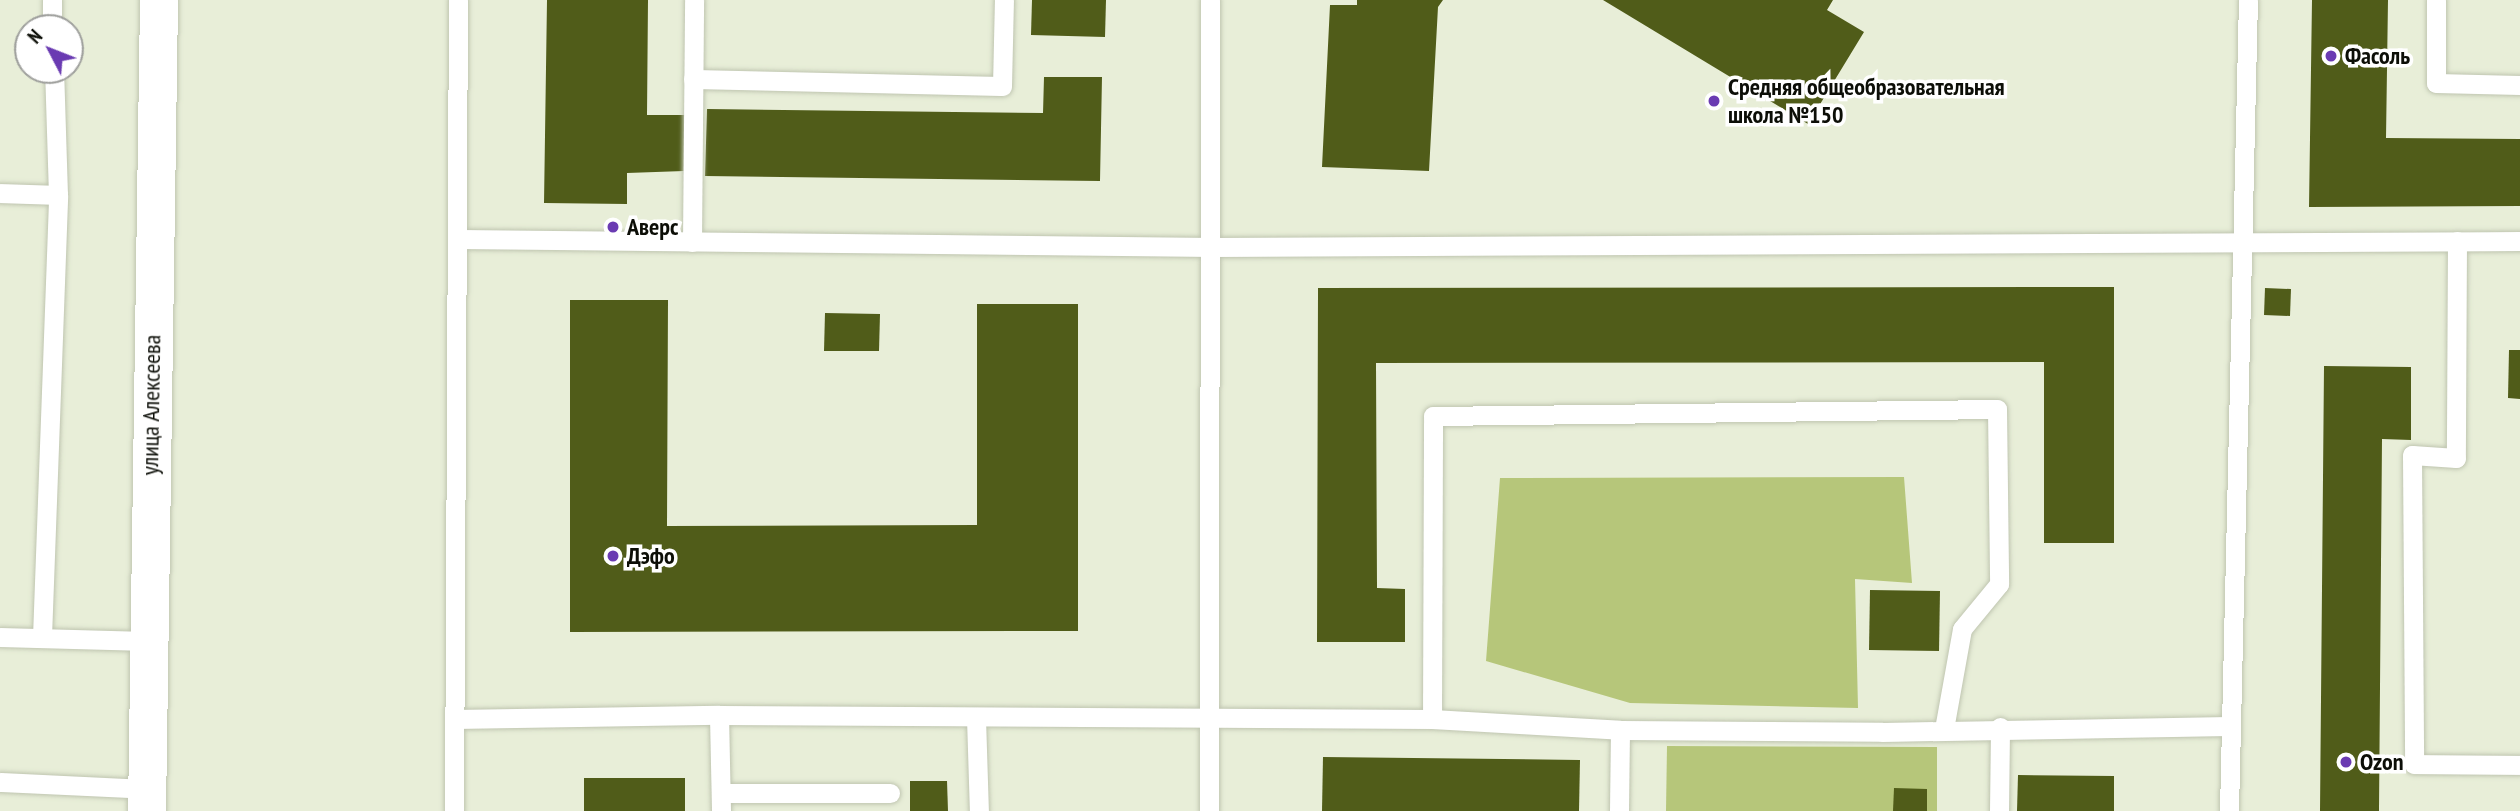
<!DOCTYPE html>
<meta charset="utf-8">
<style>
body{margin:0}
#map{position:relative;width:2520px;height:811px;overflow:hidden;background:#e8eed8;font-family:"PT Sans Narrow",sans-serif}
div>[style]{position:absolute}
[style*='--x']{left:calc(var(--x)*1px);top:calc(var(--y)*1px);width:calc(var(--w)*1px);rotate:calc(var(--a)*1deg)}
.green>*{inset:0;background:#b6c67a}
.building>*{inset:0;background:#505c19}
.roads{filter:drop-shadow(0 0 2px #bfc5b0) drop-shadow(0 0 2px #bfc5b0)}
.lane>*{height:19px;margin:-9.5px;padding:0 9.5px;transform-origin:9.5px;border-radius:9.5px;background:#fff}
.secondary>*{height:38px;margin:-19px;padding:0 19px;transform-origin:19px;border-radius:19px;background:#fff}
.dots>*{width:19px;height:19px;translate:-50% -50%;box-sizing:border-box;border:4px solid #fff;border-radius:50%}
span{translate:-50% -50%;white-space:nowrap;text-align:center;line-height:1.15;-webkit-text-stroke:7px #fff;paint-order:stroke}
.poi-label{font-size:24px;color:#0c0e07;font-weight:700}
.left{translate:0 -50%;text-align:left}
.street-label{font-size:24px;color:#0c0e07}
.north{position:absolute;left:14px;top:14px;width:70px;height:70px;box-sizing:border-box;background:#fff;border:2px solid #9e9f9c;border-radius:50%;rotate:312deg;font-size:19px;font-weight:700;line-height:28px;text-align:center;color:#0c0e07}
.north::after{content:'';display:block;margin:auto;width:24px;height:32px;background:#6a3bb2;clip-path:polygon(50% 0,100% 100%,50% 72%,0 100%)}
</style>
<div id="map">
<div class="green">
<div style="clip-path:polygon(1904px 477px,1912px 583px,1855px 579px,1858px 708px,1630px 703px,1486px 661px,1500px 478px)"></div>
<div style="clip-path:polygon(1667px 746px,1937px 747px,1937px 811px,1666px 811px)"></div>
</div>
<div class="building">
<div style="clip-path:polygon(547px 0,648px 0,647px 115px,685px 115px,684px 171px,627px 173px,627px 204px,544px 203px)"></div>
<div style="clip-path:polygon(1032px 0,1106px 0,1105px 37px,1031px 35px)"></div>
<div style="clip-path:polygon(1357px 0,1443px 0,1438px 7px,1429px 171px,1322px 167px,1330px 5px,1357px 5px)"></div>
<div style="clip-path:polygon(1603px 0,1833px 0,1827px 10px,1864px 32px,1808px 124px)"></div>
<div style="clip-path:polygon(2312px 0,2388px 0,2386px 138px,2520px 139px,2520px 206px,2309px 207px)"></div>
<div style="clip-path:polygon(1044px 77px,1102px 77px,1100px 181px,705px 176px,707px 109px,1043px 113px)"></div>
<div style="clip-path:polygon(2114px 287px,2114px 543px,2044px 543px,2044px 362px,1376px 363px,1377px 588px,1405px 589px,1405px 642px,1317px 642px,1318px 288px)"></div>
<div style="clip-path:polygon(2265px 288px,2291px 289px,2290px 316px,2264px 315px)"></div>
<div style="clip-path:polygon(570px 300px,668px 300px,667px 526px,977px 525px,977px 304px,1078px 304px,1078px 631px,570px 632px)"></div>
<div style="clip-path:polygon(825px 313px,880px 314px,879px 351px,824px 351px)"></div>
<div style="clip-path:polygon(2509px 350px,2520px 350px,2520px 399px,2508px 398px)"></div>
<div style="clip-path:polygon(2324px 366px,2411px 367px,2411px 440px,2382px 439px,2379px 811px,2320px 811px)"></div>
<div style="clip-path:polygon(1870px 590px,1940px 591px,1939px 651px,1869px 650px)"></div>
<div style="clip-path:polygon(1323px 757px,1580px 760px,1579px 811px,1322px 811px)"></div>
<div style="clip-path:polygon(2018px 775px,2114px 776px,2114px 811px,2017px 811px)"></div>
<div style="clip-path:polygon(584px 778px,685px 778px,685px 811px,584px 811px)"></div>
<div style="clip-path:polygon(910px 781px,947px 781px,948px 811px,910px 811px)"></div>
<div style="clip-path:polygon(1894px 788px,1927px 789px,1927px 811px,1893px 811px)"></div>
</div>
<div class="roads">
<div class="lane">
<div style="--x:52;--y:0;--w:28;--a:90"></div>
<div style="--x:2436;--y:0;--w:83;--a:90"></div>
<div style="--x:2436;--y:83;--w:84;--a:1.4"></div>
<div style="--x:693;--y:79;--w:309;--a:1.3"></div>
<div style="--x:1002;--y:86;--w:86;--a:-88.7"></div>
<div style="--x:0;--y:193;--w:58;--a:2"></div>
<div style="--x:459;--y:239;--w:754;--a:0.61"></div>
<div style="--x:1213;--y:247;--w:1307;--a:-0.26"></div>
<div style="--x:2457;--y:241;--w:217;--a:90.3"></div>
<div style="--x:2456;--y:458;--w:44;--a:-176.1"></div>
<div style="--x:2412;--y:455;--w:309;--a:89.6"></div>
<div style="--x:2414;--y:764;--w:106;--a:0.5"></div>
<div style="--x:692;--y:242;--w:242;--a:-89.5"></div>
<div style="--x:0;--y:637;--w:147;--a:1.6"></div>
<div style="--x:42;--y:637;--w:442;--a:-87.9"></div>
<div style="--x:58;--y:195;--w:125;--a:-91.8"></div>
<div style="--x:719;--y:715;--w:96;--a:88.8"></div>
<div style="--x:976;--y:718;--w:93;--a:88.2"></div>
<div style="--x:454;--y:719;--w:265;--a:-0.9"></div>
<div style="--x:719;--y:715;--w:713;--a:0.32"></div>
<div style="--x:1432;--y:719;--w:188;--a:3.3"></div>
<div style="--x:1620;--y:730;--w:262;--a:0.4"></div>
<div style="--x:1882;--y:732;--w:347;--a:-1"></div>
<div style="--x:1432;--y:719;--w:303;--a:-89.8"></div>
<div style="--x:1433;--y:416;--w:564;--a:-0.71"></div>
<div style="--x:1997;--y:409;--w:175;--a:89.3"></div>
<div style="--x:1999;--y:584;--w:58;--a:129.4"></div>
<div style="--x:1962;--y:629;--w:102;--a:100.2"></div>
<div style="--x:0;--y:782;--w:147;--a:2.7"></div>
<div style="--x:721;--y:793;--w:169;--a:0"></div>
<div style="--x:454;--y:811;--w:811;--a:-89.72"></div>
<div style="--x:1209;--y:811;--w:811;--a:-89.93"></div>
<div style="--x:1619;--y:811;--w:81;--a:-89.3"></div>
<div style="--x:1999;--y:811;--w:84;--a:-89.3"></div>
<div style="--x:2229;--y:811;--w:811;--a:-88.66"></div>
</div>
<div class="secondary">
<div style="--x:147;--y:811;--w:811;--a:-89.15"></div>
</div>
</div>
<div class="dots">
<div style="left:2331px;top:56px;background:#6a3bb2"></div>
<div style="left:1714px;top:101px;background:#6a3bb2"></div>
<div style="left:613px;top:227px;background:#6a3bb2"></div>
<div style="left:613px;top:556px;background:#6a3bb2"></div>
<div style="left:2346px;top:762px;background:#6a3bb2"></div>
</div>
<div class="poi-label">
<span class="left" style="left:2345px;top:56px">Фасоль</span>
<span class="left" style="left:1728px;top:101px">Средняя общеобразовательная<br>школа №150</span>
<span class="left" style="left:627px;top:227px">Аверс</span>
<span class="left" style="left:627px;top:556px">Дэфо</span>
<span class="left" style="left:2360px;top:762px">Ozon</span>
</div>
<div class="street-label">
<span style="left:151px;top:405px;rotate:-89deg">улица Алексеева</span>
</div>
<div class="north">N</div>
</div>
